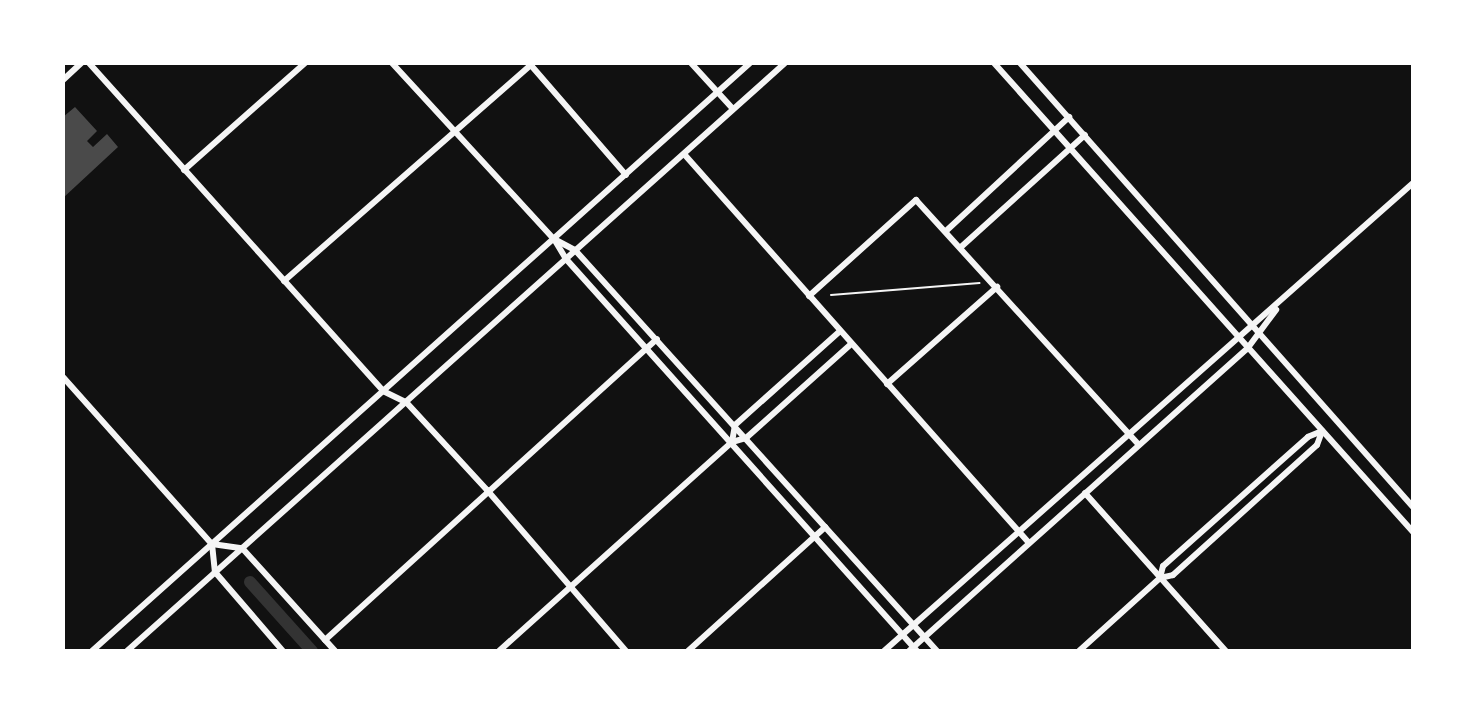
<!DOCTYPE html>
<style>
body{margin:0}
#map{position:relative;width:1476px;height:714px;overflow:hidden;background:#111;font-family:"Alegreya Sans",sans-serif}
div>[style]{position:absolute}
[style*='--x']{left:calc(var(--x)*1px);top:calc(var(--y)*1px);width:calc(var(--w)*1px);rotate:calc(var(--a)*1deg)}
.canal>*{height:12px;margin:-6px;padding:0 6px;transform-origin:6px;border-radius:6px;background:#333}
.building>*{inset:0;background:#4a4a4a}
.path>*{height:2px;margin:-1px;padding:0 1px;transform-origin:1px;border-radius:1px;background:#f5f5f5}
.minor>*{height:6px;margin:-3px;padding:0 3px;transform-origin:3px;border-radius:3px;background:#f5f5f5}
span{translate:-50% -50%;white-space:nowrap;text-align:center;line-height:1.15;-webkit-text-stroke:5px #fff;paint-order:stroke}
.frame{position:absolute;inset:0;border:65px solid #fff;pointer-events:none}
</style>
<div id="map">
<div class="canal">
<div style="--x:250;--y:582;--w:93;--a:48.1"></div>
</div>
<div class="building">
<div style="clip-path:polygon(75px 107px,97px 131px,87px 141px,93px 147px,107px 134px,118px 147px,63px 198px,63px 117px)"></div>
</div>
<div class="path">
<div style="--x:831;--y:295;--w:149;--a:-4.6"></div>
</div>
<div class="minor">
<div style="--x:89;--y:63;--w:440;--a:48.1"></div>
<div style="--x:383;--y:391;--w:25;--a:26"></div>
<div style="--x:406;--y:402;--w:120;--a:47.4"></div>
<div style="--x:487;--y:490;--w:213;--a:49.2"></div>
<div style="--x:392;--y:63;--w:239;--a:47.4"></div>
<div style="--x:529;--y:63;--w:148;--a:49.1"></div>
<div style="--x:691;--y:63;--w:62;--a:47.6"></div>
<div style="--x:994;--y:63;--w:629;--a:48.22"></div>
<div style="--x:1020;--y:63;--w:593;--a:48.49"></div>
<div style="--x:63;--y:80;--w:25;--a:-43"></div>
<div style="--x:684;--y:154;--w:520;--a:48.43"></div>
<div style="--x:184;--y:170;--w:162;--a:-41.5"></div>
<div style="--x:946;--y:231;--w:168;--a:-42.8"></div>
<div style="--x:961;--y:247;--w:167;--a:-42.1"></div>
<div style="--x:284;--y:281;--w:331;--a:-41.2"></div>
<div style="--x:809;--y:296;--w:144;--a:-41.9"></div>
<div style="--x:916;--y:200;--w:331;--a:47.7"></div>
<div style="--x:63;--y:377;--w:224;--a:48.3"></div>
<div style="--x:212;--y:544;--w:28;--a:84"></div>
<div style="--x:215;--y:572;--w:104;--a:49.3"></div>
<div style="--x:887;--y:384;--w:147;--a:-41.4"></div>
<div style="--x:732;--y:442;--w:17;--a:-80"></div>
<div style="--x:735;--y:425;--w:141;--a:-41.8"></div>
<div style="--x:1085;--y:493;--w:212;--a:48.3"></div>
<div style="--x:212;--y:544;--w:30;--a:8"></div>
<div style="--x:242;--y:548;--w:139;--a:47.9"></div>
<div style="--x:325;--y:640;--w:448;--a:-42.2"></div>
<div style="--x:92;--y:651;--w:882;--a:-41.78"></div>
<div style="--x:127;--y:651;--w:882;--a:-41.78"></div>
<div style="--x:499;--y:651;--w:313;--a:-41.9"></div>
<div style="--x:732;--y:442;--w:15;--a:-16"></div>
<div style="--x:746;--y:438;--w:141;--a:-41.8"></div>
<div style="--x:688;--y:651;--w:185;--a:-42.1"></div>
<div style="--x:884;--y:651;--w:706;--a:-41.5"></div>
<div style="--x:909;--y:651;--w:453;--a:-41.8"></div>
<div style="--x:1247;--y:349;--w:49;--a:-53.4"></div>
<div style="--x:917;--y:651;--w:526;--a:-131.84"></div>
<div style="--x:566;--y:259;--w:23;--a:-121"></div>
<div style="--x:554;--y:239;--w:24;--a:28"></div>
<div style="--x:575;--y:250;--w:540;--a:47.93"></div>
<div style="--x:1079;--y:651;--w:109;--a:-42"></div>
<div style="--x:1160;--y:578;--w:13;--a:-13"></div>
<div style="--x:1173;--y:575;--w:194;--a:-42.1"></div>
<div style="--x:1317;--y:445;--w:15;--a:-70"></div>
<div style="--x:1322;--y:431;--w:15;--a:157"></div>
<div style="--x:1308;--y:437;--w:194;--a:138.3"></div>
<div style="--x:1163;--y:566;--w:12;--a:104"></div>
</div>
<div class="frame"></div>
</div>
